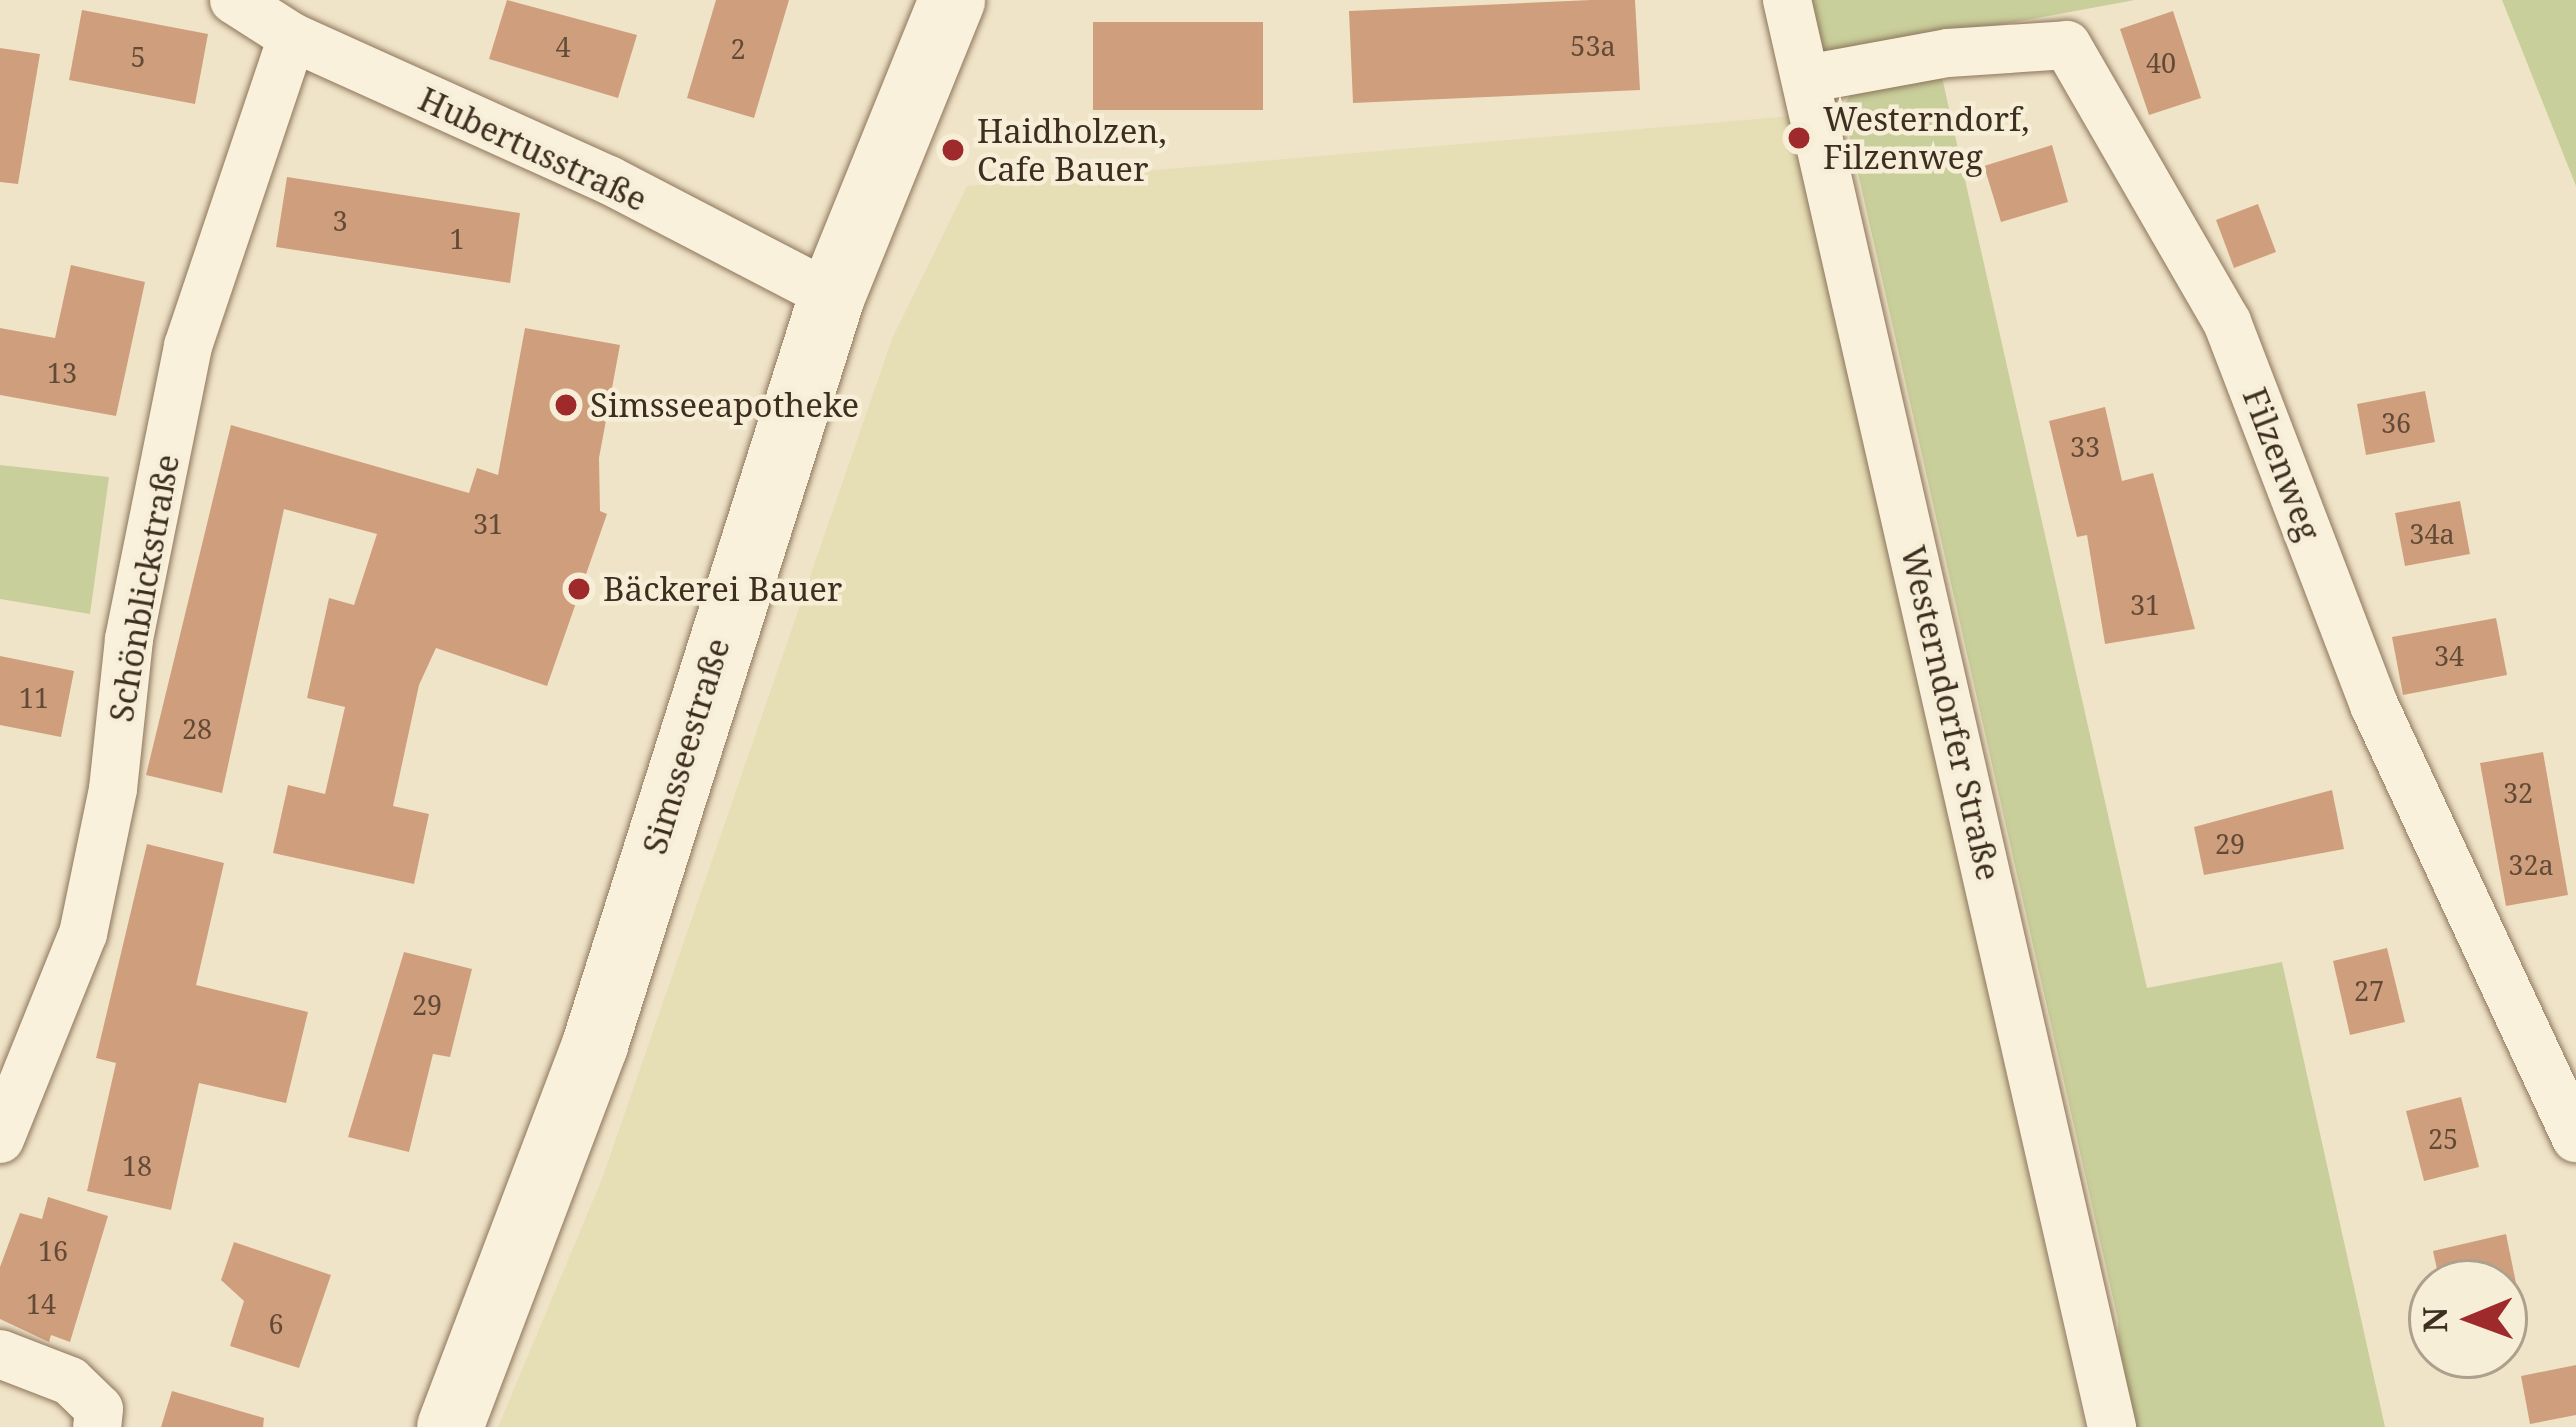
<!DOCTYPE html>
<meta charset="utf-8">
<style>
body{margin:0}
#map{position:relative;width:2576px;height:1427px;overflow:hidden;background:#f0e4c8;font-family:"Noto Serif",serif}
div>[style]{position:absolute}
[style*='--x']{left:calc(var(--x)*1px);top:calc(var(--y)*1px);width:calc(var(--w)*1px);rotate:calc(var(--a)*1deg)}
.farmland>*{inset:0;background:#e6deb5}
.green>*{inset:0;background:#c9cf9b}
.building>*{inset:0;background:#cf9f7d}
.roads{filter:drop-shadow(0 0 3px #8d765c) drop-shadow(0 0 3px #8d765c)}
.street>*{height:48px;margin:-24px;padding:0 24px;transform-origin:24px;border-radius:24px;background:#faf1dc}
.secondary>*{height:66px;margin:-33px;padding:0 33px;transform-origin:33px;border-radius:33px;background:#faf1dc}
.dots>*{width:33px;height:33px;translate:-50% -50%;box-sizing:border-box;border:6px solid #f7eed8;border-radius:50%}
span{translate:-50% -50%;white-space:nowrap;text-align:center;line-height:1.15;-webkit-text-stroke:9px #f7eed8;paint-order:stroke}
.number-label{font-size:27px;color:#624a37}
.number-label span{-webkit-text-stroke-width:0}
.poi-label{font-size:33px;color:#3d2e20}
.left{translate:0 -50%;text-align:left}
.street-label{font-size:33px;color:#3d2e20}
.north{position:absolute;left:2408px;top:1259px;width:120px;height:120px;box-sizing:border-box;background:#f7eed8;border:3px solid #ada18e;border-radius:50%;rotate:269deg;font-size:33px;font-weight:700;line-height:48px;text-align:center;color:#3d2e20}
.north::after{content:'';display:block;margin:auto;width:42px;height:54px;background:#9e2a2b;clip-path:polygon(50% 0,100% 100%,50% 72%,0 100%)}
</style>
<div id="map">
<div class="farmland">
<div style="clip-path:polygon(1791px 116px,2085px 1427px,498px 1427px,602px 1179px,892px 339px,967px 186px)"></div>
</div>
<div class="green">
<div style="clip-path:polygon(1809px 0,2135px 0,1824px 57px)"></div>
<div style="clip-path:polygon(2502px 0,2576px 0,2576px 186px)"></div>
<div style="clip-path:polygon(1939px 64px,2147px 988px,2282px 962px,2385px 1427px,2123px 1427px,2118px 1320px,1843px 107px,1854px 88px)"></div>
<div style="clip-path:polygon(0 465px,109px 477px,90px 614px,0 599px)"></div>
</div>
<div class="building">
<div style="clip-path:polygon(507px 0,637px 35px,618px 98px,489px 59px)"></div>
<div style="clip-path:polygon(716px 0,789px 0,754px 118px,687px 98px)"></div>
<div style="clip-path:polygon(1591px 0,1635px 0,1640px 90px,1353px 103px,1349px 11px)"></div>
<div style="clip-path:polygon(82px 10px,208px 34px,195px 104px,69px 80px)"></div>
<div style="clip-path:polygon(2173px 11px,2201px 98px,2149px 115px,2120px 29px)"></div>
<div style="clip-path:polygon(1093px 22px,1263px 22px,1263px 110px,1093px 110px)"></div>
<div style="clip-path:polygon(0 48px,40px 54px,18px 184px,0 182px)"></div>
<div style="clip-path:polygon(2052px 145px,2068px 202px,2001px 222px,1984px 166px)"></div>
<div style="clip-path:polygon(287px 177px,520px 213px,510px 283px,276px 247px)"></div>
<div style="clip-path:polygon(2258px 204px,2276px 252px,2234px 268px,2216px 220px)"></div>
<div style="clip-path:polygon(71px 265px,145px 282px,116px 416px,0 395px,0 328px,55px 338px)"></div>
<div style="clip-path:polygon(525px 328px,620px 345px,599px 458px,600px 511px,607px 514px,547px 686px,436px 648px,419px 685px,393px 806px,429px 814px,414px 884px,273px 853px,288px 785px,325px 794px,345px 707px,307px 698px,329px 598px,354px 605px,377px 534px,284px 509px,222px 793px,146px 775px,231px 425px,469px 493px,477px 468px,498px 475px)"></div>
<div style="clip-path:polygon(2425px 391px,2435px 442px,2366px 455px,2357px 404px)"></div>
<div style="clip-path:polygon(2105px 407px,2122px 481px,2153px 473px,2195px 629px,2105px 644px,2087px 535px,2077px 537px,2049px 421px)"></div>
<div style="clip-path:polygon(2460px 501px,2470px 554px,2405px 566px,2395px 513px)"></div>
<div style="clip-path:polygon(2496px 618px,2507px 675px,2403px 695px,2392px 637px)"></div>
<div style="clip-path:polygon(0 656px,74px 671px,61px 737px,0 725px)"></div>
<div style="clip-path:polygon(2543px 752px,2568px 895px,2506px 906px,2480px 763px)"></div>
<div style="clip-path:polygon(2332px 790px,2344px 849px,2204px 875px,2194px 827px)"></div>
<div style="clip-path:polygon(147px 844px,224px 863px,196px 985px,308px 1012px,286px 1103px,199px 1083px,171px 1210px,87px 1191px,116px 1063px,96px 1058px)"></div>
<div style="clip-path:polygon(2387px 948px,2405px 1022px,2350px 1035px,2333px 961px)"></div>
<div style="clip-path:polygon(404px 952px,472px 969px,450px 1057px,433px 1054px,409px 1152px,348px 1137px)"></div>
<div style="clip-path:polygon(2461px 1097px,2479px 1167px,2424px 1181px,2406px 1111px)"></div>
<div style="clip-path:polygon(48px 1197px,108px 1216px,70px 1342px,51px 1335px,49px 1342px,0 1319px,0 1267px,20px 1213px,42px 1219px)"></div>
<div style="clip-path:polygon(2506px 1234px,2516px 1283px,2440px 1283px,2433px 1251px)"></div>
<div style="clip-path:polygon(234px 1242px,331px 1275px,299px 1368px,230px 1346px,244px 1301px,221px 1280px)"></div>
<div style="clip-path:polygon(2576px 1365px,2576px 1415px,2530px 1424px,2521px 1376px)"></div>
<div style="clip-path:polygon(172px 1391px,264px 1418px,263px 1427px,161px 1427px)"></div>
</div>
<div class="roads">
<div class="street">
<div style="--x:234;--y:0;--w:69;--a:32.5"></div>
<div style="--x:292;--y:37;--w:348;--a:24.3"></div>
<div style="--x:609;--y:180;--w:251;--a:27.5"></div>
<div style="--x:1787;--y:0;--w:1464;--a:77.17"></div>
<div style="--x:1806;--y:79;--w:144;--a:-10.4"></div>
<div style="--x:1948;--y:53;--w:119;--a:-3.8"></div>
<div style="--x:2067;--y:45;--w:320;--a:60"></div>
<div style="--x:2227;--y:322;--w:410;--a:69"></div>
<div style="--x:2374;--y:705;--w:478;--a:65"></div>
<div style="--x:0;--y:1139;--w:221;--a:-68"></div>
<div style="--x:83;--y:934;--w:148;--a:-78.3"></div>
<div style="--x:113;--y:789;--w:151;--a:-83.9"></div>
<div style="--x:129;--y:639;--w:299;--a:-78.6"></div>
<div style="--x:188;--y:346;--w:326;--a:-71.4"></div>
<div style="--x:0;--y:1354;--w:75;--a:21.1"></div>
<div style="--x:70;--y:1381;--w:40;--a:44"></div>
<div style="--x:99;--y:1409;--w:18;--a:96"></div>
</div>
<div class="secondary">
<div style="--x:450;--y:1427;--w:409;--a:-69.2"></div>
<div style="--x:595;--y:1045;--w:786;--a:-72.44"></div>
<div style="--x:832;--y:296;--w:319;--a:-67.9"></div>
</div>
</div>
<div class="dots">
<div style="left:1799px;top:138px;background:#9e2a2b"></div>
<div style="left:953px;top:150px;background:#9e2a2b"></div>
<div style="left:566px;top:405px;background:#9e2a2b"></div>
<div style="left:579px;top:589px;background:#9e2a2b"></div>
</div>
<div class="number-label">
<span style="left:1593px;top:46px">53a</span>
<span style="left:563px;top:47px">4</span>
<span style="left:738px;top:49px">2</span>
<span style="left:138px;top:57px">5</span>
<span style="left:2161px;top:63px">40</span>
<span style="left:340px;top:221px">3</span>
<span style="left:457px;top:239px">1</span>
<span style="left:62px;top:373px">13</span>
<span style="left:2396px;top:423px">36</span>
<span style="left:2085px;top:447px">33</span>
<span style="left:488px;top:524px">31</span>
<span style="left:2432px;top:534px">34a</span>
<span style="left:2145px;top:605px">31</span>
<span style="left:2449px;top:656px">34</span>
<span style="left:34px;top:698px">11</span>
<span style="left:197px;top:729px">28</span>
<span style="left:2518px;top:793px">32</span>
<span style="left:2230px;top:844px">29</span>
<span style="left:2531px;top:865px">32a</span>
<span style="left:2369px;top:991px">27</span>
<span style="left:427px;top:1005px">29</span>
<span style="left:2443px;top:1139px">25</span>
<span style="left:137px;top:1166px">18</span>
<span style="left:53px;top:1251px">16</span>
<span style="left:41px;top:1304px">14</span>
<span style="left:276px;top:1324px">6</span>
</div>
<div class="poi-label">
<span class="left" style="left:1823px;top:138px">Westerndorf,<br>Filzenweg</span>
<span class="left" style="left:977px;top:150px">Haidholzen,<br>Cafe Bauer</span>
<span class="left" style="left:590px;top:405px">Simsseeapotheke</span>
<span class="left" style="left:603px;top:589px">Bäckerei Bauer</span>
</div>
<div class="street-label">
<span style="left:533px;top:149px;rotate:25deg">Hubertusstraße</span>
<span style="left:2282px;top:464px;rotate:69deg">Filzenweg</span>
<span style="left:144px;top:588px;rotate:-80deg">Schönblickstraße</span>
<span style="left:1951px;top:713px;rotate:77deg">Westerndorfer Straße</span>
<span style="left:686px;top:746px;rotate:-73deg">Simsseestraße</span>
</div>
<div class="north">N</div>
</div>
